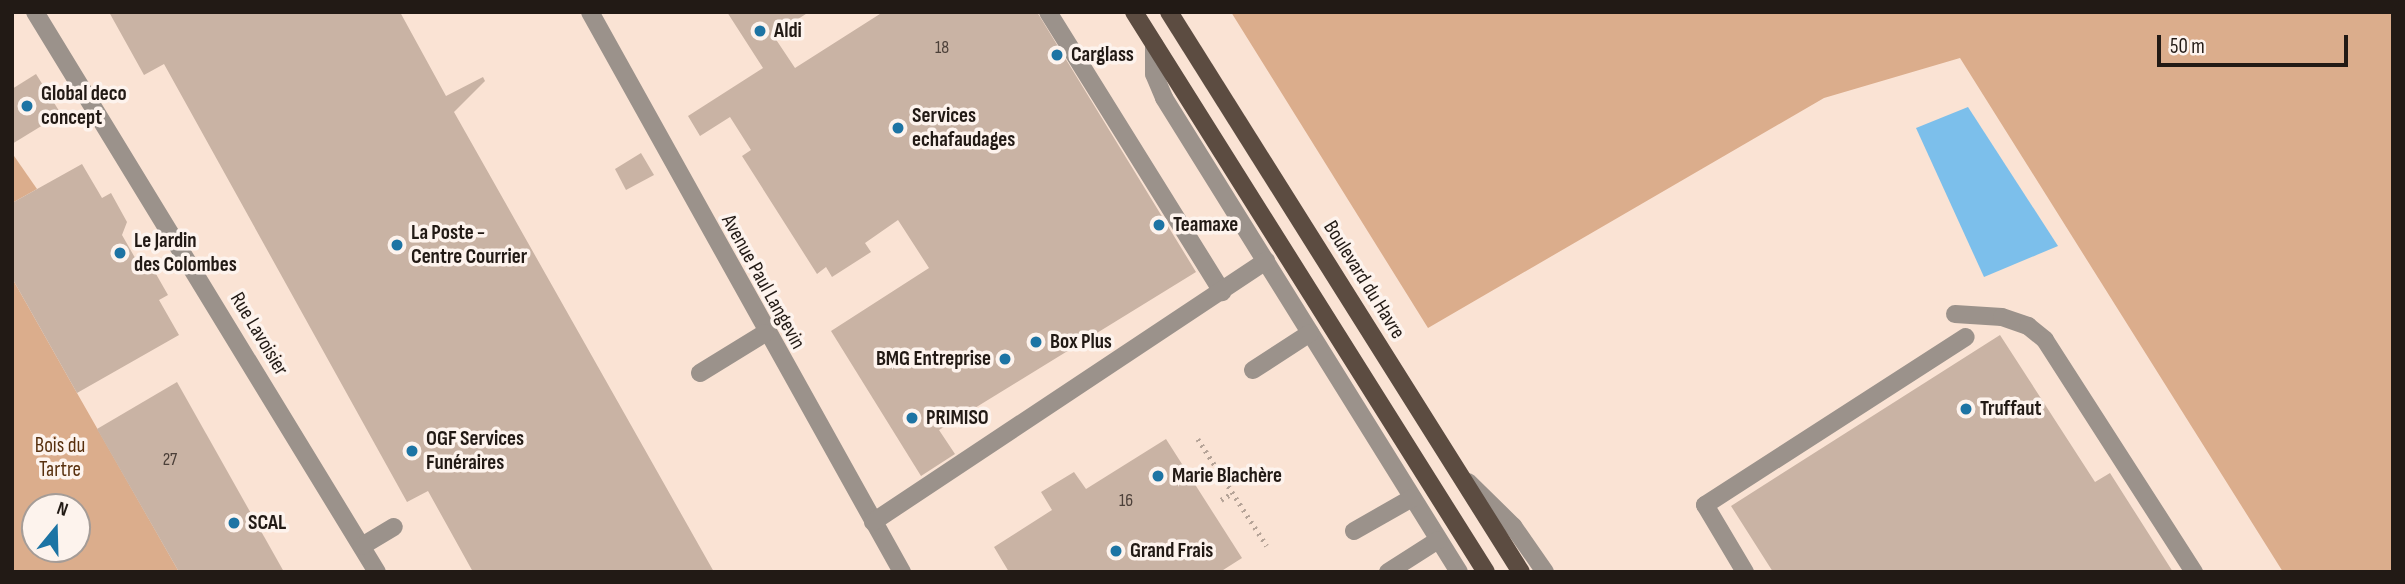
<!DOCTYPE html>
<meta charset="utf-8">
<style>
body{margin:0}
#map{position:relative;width:2405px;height:584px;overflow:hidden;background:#fae3d4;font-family:"Sofia Sans Condensed",sans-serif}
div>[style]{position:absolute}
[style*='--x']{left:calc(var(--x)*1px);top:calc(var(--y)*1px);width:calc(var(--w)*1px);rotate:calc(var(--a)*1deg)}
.green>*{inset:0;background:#dbad8c}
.water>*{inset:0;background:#7cbfeb}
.building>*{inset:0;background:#c9b3a4}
.path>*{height:4.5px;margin-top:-2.25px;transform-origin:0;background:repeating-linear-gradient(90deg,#b5a397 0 2px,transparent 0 7px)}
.minor>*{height:18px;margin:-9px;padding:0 9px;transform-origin:9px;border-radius:9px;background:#9b928b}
.major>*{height:18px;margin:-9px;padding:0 9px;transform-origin:9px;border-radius:9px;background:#5c4c41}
.dots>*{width:19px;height:19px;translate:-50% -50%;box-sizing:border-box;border:4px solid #fdf3ed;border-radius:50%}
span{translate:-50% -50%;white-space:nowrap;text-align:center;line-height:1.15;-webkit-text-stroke:7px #fdf3ed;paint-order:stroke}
.number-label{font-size:18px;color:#4c4039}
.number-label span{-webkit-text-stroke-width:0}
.poi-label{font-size:21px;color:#221a15;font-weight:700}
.left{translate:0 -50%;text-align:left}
.right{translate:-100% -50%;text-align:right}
.street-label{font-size:21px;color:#221a15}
.park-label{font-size:21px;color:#58300e}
.frame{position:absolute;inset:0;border:14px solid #221a15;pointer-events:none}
.north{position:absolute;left:21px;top:493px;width:70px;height:70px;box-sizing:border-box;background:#fdf3ed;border:2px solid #a59c97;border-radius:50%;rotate:19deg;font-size:19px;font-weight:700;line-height:28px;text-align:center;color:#221a15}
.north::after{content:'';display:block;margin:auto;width:24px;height:32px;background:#1d74a4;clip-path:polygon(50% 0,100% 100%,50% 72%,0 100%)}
.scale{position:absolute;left:2157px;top:35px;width:191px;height:32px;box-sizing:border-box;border:4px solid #221a15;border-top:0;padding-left:9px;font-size:21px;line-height:24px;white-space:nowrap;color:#221a15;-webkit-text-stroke:5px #fdf3ed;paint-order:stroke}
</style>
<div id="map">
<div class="green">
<div style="clip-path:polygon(1231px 12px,2393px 12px,2393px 572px,2283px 572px,1960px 58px,1824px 98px,1428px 328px)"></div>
<div style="clip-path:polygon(12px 153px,37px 189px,12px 203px)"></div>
<div style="clip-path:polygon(evenodd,12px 278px,77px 393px,179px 572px,12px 572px,12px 278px,35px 507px,77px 507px,77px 549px,35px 549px,35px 507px)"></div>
</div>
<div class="water">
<div style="clip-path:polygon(1968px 107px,2058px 246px,1984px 277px,1916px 128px)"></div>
</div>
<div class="building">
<div style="clip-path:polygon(109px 12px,400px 12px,446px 96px,483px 77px,485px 81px,454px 112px,714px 572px,473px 572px,428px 491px,407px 502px,164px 64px,144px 75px)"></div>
<div style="clip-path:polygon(727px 12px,809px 12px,773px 35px,795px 68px,883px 12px,1037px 12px,1196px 272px,939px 430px,955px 454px,921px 476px,831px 331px,929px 268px,898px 220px,865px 243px,871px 252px,832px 277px,826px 267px,817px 274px,742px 156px,751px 150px,730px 117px,700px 136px,688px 116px,763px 68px)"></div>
<div style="clip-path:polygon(36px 74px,61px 114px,12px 144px,12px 89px)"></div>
<div style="clip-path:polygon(641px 153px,654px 175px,626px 190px,615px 169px)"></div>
<div style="clip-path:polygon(82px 164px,102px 198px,111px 193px,127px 222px,122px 235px,138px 263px,152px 267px,168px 295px,159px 300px,179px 335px,77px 393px,12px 278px,12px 203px)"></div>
<div style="clip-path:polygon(2000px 335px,2095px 482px,2110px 473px,2173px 572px,1773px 572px,1731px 506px)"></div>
<div style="clip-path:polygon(177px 382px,284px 572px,179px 572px,97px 429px)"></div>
<div style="clip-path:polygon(1166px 439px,1242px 558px,1220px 572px,1009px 572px,994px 547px,1052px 510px,1041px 492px,1074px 472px,1086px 489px)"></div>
</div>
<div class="path">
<div style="--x:1198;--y:439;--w:127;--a:57.2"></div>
<div style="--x:1221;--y:500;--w:13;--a:-32"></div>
</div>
<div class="minor">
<div style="--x:35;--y:12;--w:656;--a:58.59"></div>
<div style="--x:590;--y:12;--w:641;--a:60.88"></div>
<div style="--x:1048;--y:12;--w:330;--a:58.1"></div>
<div style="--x:1154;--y:44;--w:30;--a:90"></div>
<div style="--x:1154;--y:74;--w:26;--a:67"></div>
<div style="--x:1164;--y:98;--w:558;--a:58.1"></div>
<div style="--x:1955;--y:314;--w:47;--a:3.7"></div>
<div style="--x:2002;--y:317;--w:28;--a:19"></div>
<div style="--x:2028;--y:326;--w:22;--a:39"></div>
<div style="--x:2045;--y:340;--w:276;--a:57.3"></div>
<div style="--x:1253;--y:370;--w:68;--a:-33"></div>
<div style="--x:700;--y:373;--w:76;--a:-31.6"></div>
<div style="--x:1468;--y:482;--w:63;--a:44.4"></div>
<div style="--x:1513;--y:526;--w:56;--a:55.2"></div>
<div style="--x:873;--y:522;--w:472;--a:-33.6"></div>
<div style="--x:1354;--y:531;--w:67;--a:-29.6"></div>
<div style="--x:362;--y:546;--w:37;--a:-31"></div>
<div style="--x:1388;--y:572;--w:59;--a:-32.6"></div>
<div style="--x:1745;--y:572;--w:78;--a:-120.8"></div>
<div style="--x:1705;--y:505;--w:310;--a:-32.8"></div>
</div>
<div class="major">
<div style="--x:1134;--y:12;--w:661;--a:57.85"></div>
<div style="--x:1169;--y:12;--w:661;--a:57.85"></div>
</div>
<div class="dots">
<div style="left:760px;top:31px;background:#1d74a4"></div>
<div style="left:1057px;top:55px;background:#1d74a4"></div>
<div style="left:27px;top:106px;background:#1d74a4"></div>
<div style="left:898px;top:128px;background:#1d74a4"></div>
<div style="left:1159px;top:225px;background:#1d74a4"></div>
<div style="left:397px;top:245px;background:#1d74a4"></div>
<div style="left:120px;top:253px;background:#1d74a4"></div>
<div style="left:1036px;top:342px;background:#1d74a4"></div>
<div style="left:1005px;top:359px;background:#1d74a4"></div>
<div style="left:1966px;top:409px;background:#1d74a4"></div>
<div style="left:912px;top:418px;background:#1d74a4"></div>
<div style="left:412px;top:451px;background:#1d74a4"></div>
<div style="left:1158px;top:476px;background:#1d74a4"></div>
<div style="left:234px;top:523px;background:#1d74a4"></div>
<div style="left:1116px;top:551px;background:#1d74a4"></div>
</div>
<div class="number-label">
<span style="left:942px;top:48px">18</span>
<span style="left:170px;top:460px">27</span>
<span style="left:1126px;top:501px">16</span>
</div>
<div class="poi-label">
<span class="left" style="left:774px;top:31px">Aldi</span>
<span class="left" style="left:1071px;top:55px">Carglass</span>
<span class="left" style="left:41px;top:106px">Global deco<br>concept</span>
<span class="left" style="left:912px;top:128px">Services<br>echafaudages</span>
<span class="left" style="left:1173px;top:225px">Teamaxe</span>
<span class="left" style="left:411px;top:245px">La Poste -<br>Centre Courrier</span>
<span class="left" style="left:134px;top:253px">Le Jardin<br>des Colombes</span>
<span class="left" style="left:1050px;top:342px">Box Plus</span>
<span class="right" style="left:991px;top:359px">BMG Entreprise</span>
<span class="left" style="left:1980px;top:409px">Truffaut</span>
<span class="left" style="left:926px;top:418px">PRIMISO</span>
<span class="left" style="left:426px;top:451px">OGF Services<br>Funéraires</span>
<span class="left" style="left:1172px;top:476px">Marie Blachère</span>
<span class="left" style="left:248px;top:523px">SCAL</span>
<span class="left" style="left:1130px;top:551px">Grand Frais</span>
</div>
<div class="street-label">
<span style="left:1364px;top:280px;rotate:58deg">Boulevard du Havre</span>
<span style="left:763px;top:282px;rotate:61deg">Avenue Paul Langevin</span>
<span style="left:259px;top:334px;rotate:59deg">Rue Lavoisier</span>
</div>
<div class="park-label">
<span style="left:60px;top:458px">Bois du<br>Tartre</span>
</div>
<div class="frame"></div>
<div class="north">N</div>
<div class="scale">50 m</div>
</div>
